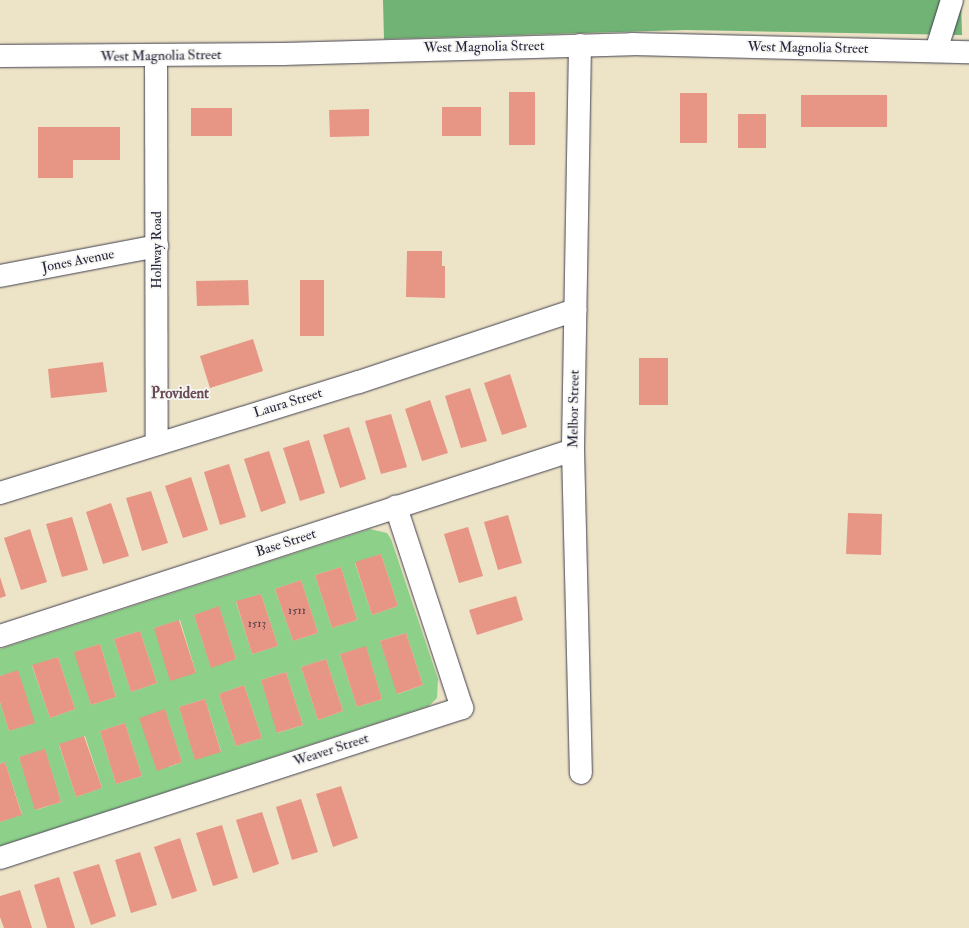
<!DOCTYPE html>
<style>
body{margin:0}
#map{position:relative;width:969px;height:928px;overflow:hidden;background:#ede3c6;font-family:"IM FELL Double Pica",serif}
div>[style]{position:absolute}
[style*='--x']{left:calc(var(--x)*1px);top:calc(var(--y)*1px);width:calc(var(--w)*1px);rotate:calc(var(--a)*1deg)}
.green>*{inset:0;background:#8cd089}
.forest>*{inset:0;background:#71b275}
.building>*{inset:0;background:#e79584}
.roads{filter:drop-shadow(0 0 1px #403f50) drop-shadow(0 0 1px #403f50)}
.minor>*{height:22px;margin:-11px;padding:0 11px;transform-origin:11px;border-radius:11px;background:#fff}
span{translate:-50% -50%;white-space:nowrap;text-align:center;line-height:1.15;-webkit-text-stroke:3.5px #f6f6f2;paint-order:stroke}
.number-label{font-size:12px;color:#533f4d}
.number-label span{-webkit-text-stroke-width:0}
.street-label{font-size:14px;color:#22223b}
.neighbourhood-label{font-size:15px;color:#674a55;font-weight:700}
</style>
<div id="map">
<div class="green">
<div style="clip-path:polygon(evenodd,370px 529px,387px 533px,391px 539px,438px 679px,437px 698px,429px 706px,0 846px,0 822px,22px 814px,5px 762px,0 764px,0 702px,9px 731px,34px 723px,18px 671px,0 676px,0 649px,370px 529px,381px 554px,398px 606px,372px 615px,355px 563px,381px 554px,370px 529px,341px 567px,357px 620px,332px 628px,315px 575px,341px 567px,370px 529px,301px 580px,318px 633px,293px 641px,275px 589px,301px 580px,370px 529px,261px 594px,278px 646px,252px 654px,236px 602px,261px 594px,370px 529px,219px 607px,236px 659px,211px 667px,194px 615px,219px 607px,370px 529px,180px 620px,196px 673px,154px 628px,180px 620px,370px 529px,140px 631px,157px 683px,131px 692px,114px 639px,140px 631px,370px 529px,406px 633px,423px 685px,398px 694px,380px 641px,406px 633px,370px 529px,100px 644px,116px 697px,91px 705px,75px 652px,100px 644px,370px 529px,366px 647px,382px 699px,357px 707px,340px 654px,366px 647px,370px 529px,58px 657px,75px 709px,50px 718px,32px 666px,58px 657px,370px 529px,326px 659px,343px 711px,318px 720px,301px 667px,326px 659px,370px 529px,286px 672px,303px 725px,278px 733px,261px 680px,286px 672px,370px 529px,244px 685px,262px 738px,236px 746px,219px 694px,244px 685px,370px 529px,205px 699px,221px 751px,195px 759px,179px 707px,205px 699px,370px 529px,165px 710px,182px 762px,169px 767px,165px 710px,370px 529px,125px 723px,142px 776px,116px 784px,100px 731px,125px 723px,370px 529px,85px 736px,102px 788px,76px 797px,59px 745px,85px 736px,370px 529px,45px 750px,61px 802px,36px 810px,19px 757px,45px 750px)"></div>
</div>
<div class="forest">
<div style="clip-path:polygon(383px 0,961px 0,962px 35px,686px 30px,384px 39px)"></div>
</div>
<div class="building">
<div style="clip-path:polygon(509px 92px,535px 92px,535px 145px,509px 145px)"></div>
<div style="clip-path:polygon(680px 93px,707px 93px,707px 143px,680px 143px)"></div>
<div style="clip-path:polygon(801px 95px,887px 95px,887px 127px,801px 127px)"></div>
<div style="clip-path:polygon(442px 107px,481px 107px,481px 136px,442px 136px)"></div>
<div style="clip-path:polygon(191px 108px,232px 108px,232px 136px,191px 136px)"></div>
<div style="clip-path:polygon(369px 109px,369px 136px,330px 137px,329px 110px)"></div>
<div style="clip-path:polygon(738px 114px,766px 114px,766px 148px,738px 148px)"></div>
<div style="clip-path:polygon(38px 127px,120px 127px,120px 160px,73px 160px,73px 178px,38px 178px)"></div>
<div style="clip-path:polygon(407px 251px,442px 251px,442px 266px,445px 266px,445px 298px,406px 297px)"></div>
<div style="clip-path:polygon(248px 280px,249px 305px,197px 306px,196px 281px)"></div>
<div style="clip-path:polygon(300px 280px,324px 280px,324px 336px,300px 336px)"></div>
<div style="clip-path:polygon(253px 339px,263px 371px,210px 388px,200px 356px)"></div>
<div style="clip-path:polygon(639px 358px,668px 358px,668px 405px,639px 405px)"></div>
<div style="clip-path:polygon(103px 362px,107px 392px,51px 398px,48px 369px)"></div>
<div style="clip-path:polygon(510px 374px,527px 427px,502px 435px,484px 383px)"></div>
<div style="clip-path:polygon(470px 388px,487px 441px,461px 448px,445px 396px)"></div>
<div style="clip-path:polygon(430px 400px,448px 453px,422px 461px,405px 409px)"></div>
<div style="clip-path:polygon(391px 414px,407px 467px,381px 474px,365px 421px)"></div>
<div style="clip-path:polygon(349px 427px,366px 479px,340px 488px,323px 435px)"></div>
<div style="clip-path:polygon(309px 440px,325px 493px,300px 501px,283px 448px)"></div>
<div style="clip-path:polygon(269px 451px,286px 503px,261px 512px,244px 459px)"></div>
<div style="clip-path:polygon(229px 464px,246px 517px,220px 525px,204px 472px)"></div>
<div style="clip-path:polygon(191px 477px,208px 530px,183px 538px,165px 486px)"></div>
<div style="clip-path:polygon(151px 491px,168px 543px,142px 551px,126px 498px)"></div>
<div style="clip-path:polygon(111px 503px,129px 556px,103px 564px,86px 512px)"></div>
<div style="clip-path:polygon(848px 513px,882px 514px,881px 555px,846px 554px)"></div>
<div style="clip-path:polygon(508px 515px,522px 563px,498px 570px,484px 522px)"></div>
<div style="clip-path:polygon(72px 517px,88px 570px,62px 577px,46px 524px)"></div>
<div style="clip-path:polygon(468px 527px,483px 576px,459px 583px,444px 534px)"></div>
<div style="clip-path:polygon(30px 529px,47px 582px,21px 590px,4px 538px)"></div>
<div style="clip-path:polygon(381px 554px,398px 606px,372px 615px,355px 562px)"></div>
<div style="clip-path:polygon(341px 567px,357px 620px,332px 628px,315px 575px)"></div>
<div style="clip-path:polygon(0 577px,6px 596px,0 598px)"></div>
<div style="clip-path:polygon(301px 580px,318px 633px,293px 641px,275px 589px)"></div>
<div style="clip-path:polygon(261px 594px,278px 646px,252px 654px,236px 601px)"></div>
<div style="clip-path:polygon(516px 596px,523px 620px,477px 635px,469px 610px)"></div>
<div style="clip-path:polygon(219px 606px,236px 659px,211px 668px,194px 615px)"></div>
<div style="clip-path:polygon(179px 620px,196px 673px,170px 681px,154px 628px)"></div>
<div style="clip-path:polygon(140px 631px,157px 683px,131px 692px,114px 639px)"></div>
<div style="clip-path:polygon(406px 633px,423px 685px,397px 694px,380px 641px)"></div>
<div style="clip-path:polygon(100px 644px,116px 697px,91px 705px,74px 652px)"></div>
<div style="clip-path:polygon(366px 646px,382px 699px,357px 707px,340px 654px)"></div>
<div style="clip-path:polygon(58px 657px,75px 709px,50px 718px,32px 665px)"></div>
<div style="clip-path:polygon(326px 659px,343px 711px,318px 720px,301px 667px)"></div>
<div style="clip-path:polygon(18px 670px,35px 723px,9px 731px,0 702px,0 676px)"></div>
<div style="clip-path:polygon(286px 672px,303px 725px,277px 733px,261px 680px)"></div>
<div style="clip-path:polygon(244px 685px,262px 738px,236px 746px,219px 694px)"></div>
<div style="clip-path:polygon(205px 699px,221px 752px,195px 760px,179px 707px)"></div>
<div style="clip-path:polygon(165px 709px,182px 762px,157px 771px,139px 718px)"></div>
<div style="clip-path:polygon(125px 723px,142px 776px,116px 784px,100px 731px)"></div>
<div style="clip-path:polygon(84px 736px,102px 788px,76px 797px,59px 744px)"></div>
<div style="clip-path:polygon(45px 749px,61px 802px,35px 810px,19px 757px)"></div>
<div style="clip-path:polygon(5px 762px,22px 815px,0 822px,0 764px)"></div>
<div style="clip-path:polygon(341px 786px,358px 838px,333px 847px,316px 794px)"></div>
<div style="clip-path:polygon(301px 799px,318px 852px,292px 860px,276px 807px)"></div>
<div style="clip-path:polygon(262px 812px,279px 864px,253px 873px,236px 820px)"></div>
<div style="clip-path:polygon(222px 825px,238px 878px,213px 886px,196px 833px)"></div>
<div style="clip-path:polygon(180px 838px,197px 891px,172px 899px,154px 847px)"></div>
<div style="clip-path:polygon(140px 852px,157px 905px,131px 913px,115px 860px)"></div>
<div style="clip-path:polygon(99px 864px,116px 916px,91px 925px,73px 872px)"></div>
<div style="clip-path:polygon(59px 877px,75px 928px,47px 928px,34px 885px)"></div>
<div style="clip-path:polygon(20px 890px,32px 928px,4px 928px,0 917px,0 896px)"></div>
</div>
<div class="roads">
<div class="minor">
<div style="--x:580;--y:45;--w:405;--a:91"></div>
<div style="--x:573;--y:450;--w:323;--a:88.6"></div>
<div style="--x:936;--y:51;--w:53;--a:-72.6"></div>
<div style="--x:0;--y:56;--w:283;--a:-0.4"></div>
<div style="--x:283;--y:54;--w:349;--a:-1.6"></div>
<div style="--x:632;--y:44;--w:337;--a:1.4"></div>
<div style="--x:156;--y:56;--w:388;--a:89.9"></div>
<div style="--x:0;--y:276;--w:160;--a:-10.8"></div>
<div style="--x:0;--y:493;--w:376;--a:-17.2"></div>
<div style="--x:359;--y:382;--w:228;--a:-18.4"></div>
<div style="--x:0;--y:636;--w:602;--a:-17.98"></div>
<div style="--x:0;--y:858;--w:486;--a:-18"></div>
<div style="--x:462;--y:708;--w:212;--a:-108.2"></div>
</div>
</div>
<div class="number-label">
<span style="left:297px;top:611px">1511</span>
<span style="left:257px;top:624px">1513</span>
</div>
<div class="street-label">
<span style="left:484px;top:47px;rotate:-1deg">West Magnolia Street</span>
<span style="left:808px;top:48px;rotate:1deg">West Magnolia Street</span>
<span style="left:161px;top:56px;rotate:-1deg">West Magnolia Street</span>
<span style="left:157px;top:250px;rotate:-90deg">Hollway Road</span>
<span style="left:78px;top:261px;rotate:-11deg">Jones Avenue</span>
<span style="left:288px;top:403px;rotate:-17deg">Laura Street</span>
<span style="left:574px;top:409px;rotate:-89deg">Melbor Street</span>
<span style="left:286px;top:543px;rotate:-18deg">Base Street</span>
<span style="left:331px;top:750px;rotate:-18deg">Weaver Street</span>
</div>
<div class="neighbourhood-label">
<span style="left:180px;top:394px">Provident</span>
</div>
</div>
